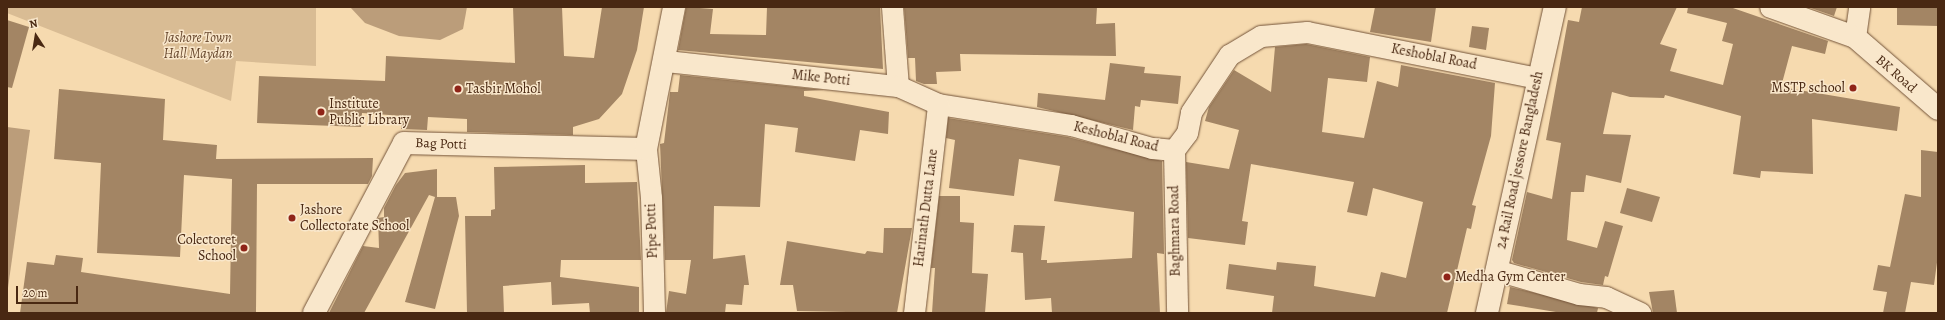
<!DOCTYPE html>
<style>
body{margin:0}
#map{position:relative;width:1945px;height:320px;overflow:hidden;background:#f6daaf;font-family:Alegreya,serif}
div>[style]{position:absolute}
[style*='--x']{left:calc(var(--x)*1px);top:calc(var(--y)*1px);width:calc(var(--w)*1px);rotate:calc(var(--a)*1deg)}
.green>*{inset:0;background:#d9bc94}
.water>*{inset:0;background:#bb9d7a}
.building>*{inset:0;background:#a38564}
.roads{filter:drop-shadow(0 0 1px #745439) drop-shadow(0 0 1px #745439)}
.minor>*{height:21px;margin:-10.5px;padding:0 10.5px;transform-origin:10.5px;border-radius:10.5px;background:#f9e7cb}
.tertiary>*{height:22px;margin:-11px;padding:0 11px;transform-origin:11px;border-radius:11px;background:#f9e7cb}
.dots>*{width:11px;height:11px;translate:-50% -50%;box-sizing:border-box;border:2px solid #f9e7cb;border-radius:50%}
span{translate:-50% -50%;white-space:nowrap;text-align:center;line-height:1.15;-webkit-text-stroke:3px #f9e7cb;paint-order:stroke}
.park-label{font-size:14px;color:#66462c;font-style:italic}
.street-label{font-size:14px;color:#492812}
.poi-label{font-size:14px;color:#492812}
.right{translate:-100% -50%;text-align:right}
.left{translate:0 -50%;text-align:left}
.frame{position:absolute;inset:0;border:8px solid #492812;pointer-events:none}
.north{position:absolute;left:16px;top:16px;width:40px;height:40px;-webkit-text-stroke:3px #f9e7cb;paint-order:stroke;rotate:348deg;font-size:11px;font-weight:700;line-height:16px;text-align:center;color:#492812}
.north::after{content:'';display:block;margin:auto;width:14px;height:18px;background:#492812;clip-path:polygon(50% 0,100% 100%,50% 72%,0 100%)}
.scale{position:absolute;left:16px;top:286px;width:62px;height:18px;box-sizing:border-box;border:2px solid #492812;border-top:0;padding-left:5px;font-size:12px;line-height:14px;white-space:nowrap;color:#492812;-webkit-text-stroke:3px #f9e7cb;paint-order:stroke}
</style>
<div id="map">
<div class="green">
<div style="clip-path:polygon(7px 7px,316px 7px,316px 66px,236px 61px,231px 101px,7px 13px)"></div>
</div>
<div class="water">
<div style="clip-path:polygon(350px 7px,467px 7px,463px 29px,440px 40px,399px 36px,365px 23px)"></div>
<div style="clip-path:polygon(7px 127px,30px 130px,7px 295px)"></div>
</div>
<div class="building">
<div style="clip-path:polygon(513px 7px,562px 7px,564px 56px,594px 58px,602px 7px,644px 7px,637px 50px,622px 94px,599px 119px,573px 127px,573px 135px,467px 132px,467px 119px,428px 117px,427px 130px,401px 129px,403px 116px,362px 113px,361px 127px,257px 123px,259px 76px,385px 81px,386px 56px,515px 63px)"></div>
<div style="clip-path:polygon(686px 7px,713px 9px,710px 34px,766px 35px,767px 7px,880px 7px,883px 69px,678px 50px)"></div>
<div style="clip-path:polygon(904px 7px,1097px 7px,1096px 24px,1115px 23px,1116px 56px,960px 54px,961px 71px,936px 72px,937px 84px,924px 84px,916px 81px,915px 58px,908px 58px)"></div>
<div style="clip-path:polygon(1375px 7px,1436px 7px,1431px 42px,1370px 32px)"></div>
<div style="clip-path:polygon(1582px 7px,1677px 7px,1660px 44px,1677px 49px,1670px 71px,1723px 85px,1733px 44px,1722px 41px,1727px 23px,1687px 13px,1688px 7px,1730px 7px,1828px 41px,1825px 54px,1792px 46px,1781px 87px,1900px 107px,1897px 131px,1812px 119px,1813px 174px,1761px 171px,1760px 178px,1733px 174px,1741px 116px,1665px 95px,1664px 98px,1630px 97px,1612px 92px,1603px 134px,1631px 135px,1621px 183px,1586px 175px,1584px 192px,1571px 192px,1567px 240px,1597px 248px,1605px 221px,1623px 226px,1608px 277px,1605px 276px,1603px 285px,1581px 282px,1514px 263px,1512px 260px,1527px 192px,1552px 199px,1561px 143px,1546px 140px,1568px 20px,1579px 22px)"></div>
<div style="clip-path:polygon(1808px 7px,1837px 7px,1834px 16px)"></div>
<div style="clip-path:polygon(1897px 7px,1938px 7px,1938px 26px,1897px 25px)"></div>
<div style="clip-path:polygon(7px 20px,29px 27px,12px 88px,7px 87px)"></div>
<div style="clip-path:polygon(1472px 26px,1489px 28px,1486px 50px,1469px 47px)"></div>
<div style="clip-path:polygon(1306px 44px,1370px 57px,1367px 82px,1328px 78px,1322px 132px,1364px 138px,1377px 81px,1398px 87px,1401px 65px,1495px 83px,1491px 136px,1472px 205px,1476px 206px,1471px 229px,1467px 228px,1447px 313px,1272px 313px,1274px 296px,1226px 289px,1229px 264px,1276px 270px,1277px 262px,1316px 266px,1314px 286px,1375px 297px,1381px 272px,1406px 278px,1423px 202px,1373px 188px,1367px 216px,1347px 212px,1354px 182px,1251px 164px,1242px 221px,1248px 222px,1245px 245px,1188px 238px,1186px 162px,1229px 169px,1239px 130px,1205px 121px,1209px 107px,1234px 70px,1271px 92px,1275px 47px)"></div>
<div style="clip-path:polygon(1110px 63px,1145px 67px,1144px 73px,1181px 76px,1178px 104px,1141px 100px,1140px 107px,1135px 106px,1133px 130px,1037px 107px,1038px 93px,1105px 100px)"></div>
<div style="clip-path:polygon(680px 75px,824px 90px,804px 91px,804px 96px,889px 112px,888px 134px,860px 130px,855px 161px,795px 152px,798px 128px,765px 124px,760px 207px,714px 206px,713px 259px,745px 255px,749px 285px,744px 285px,742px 305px,726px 304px,725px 313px,666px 313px,669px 291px,686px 294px,691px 260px,665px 260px,660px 144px,664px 143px,670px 92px,678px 92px)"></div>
<div style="clip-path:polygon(59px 89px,165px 99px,163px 140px,217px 145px,216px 159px,373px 158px,372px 176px,368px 184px,257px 184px,256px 313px,20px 313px,27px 262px,54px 265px,56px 255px,83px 258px,81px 272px,230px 294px,232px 179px,184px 175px,180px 257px,97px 253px,101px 163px,54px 159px)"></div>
<div style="clip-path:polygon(948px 118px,1068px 137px,1162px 161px,1164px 254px,1157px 253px,1160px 313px,1052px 313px,1051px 298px,1025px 300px,1023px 253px,1011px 252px,1014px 225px,1045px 226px,1041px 260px,1047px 260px,1047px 263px,1132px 258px,1134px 212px,1054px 201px,1060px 166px,1019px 159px,1014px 196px,949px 188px,955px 140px,946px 138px)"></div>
<div style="clip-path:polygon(1921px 150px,1938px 152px,1938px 255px,1934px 285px,1911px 282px,1905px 313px,1883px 313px,1887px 292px,1873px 290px,1878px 265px,1890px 267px,1905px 194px,1921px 197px)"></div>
<div style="clip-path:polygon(585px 165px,585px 183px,637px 182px,641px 260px,561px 260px,560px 277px,639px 287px,639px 313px,590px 313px,589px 303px,552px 305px,551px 282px,503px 286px,504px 313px,467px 313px,465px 216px,491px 216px,491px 210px,495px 209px,494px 167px)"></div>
<div style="clip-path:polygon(437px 169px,437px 197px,456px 197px,459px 216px,435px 309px,405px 302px,435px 197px,429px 195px,364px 313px,329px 313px,363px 246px,379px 248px,378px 218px,384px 217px,384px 208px,396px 185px,405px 173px)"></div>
<div style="clip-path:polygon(1627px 188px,1660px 197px,1652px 222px,1620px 213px)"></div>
<div style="clip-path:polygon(939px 196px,960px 196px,960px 222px,974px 223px,972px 273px,988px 274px,985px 313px,932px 313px,935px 268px,931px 268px)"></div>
<div style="clip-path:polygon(884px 228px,912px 228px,897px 313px,797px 311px,793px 285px,780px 285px,787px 241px,865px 254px,867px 251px,883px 253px)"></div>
<div style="clip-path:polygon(1510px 287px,1598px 308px,1597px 313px,1562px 313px,1507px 304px)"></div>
<div style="clip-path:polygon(1674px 290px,1677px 313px,1653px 313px,1649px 292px)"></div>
</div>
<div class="roads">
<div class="minor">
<div style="--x:892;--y:7;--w:79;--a:85.7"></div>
<div style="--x:1855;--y:37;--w:30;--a:-82"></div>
<div style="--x:666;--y:61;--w:233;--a:6.2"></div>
<div style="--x:898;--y:86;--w:44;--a:24.2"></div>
<div style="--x:938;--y:104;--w:135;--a:9"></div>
<div style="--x:1071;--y:125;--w:84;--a:15.9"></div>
<div style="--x:1152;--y:148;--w:22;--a:5"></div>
<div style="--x:1174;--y:150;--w:21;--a:-53"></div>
<div style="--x:1187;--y:133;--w:21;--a:-79"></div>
<div style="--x:1191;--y:112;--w:69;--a:-56.3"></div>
<div style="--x:1229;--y:55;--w:37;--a:-31"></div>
<div style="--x:1261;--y:36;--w:46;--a:-5"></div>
<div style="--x:1307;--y:32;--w:235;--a:11.3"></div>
<div style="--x:646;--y:149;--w:48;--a:84.1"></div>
<div style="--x:651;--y:197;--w:116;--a:88.5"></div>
<div style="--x:1174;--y:150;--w:163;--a:88.9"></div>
<div style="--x:1496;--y:270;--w:86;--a:16.1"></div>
<div style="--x:1579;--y:294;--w:27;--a:6"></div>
<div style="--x:1606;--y:297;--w:38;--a:25"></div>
<div style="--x:914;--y:313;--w:210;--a:-83.4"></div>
</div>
<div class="tertiary">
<div style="--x:1771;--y:7;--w:89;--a:19.7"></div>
<div style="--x:1855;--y:37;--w:110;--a:40.9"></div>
<div style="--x:314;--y:313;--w:192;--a:-62.1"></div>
<div style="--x:404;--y:143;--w:242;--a:1.4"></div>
<div style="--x:646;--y:149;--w:145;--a:-78.8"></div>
<div style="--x:1487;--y:313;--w:313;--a:-77.5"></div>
</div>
</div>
<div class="dots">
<div style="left:1853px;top:88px;background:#8f2418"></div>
<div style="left:458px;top:89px;background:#8f2418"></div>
<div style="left:321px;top:112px;background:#8f2418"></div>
<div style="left:292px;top:218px;background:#8f2418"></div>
<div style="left:244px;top:248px;background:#8f2418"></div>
<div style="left:1447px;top:277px;background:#8f2418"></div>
</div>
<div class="park-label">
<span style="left:198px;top:46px">Jashore Town<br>Hall Maydan</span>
</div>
<div class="street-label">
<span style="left:1434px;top:57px;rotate:11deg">Keshoblal Road</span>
<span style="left:1896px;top:74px;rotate:41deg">BK Road</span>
<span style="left:821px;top:78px;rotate:6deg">Mike Potti</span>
<span style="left:1116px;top:137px;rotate:14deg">Keshoblal Road</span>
<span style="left:441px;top:144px;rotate:2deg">Bag Potti</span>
<span style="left:1520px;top:160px;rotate:-78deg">24 Rail Road jessore Bangladesh</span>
<span style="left:926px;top:208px;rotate:-83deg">Harinath Dutta Lane</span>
<span style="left:652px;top:231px;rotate:-92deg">Pipe Potti</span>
<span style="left:1175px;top:231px;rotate:-91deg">Baghmara Road</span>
</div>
<div class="poi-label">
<span class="right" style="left:1845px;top:88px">MSTP school</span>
<span class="left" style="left:466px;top:89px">Tasbir Mohol</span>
<span class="left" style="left:329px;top:112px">Institute<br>Public Library</span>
<span class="left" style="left:300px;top:218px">Jashore<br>Collectorate School</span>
<span class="right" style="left:236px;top:248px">Colectoret<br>School</span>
<span class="left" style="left:1455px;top:277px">Medha Gym Center</span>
</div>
<div class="frame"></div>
<div class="north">N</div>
<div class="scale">20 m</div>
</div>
